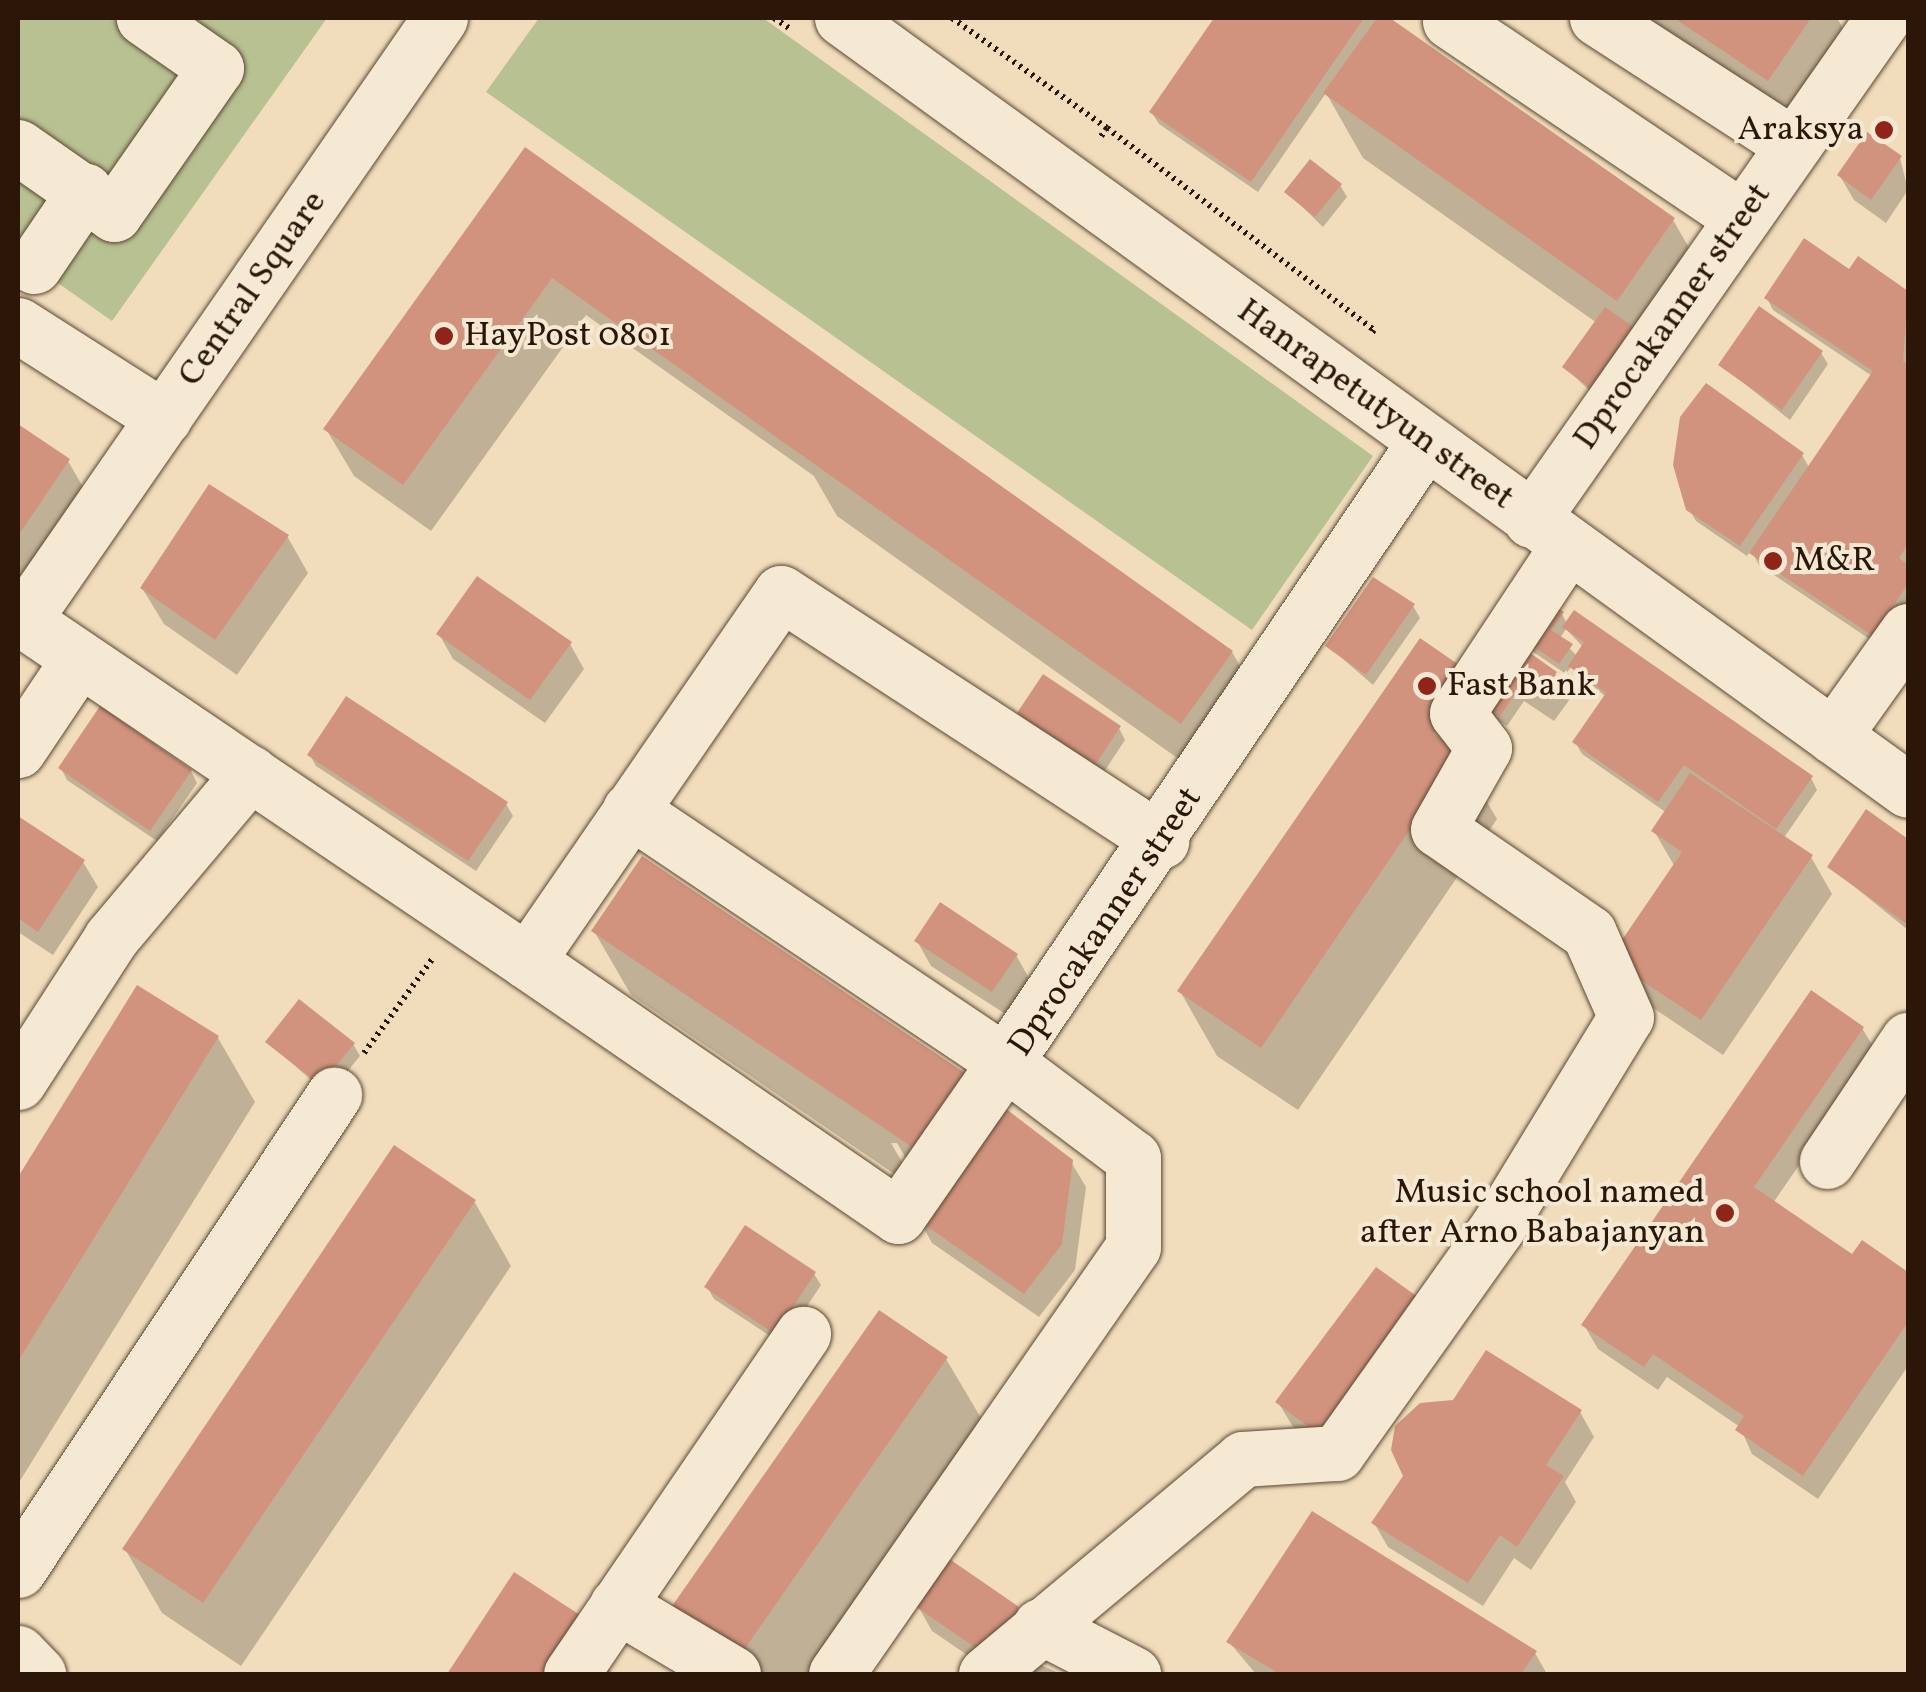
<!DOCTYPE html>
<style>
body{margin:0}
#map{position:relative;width:1926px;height:1692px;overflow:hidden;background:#f1ddbc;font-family:Vollkorn,serif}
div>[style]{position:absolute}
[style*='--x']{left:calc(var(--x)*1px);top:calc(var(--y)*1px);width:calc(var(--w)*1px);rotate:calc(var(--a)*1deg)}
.green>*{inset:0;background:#b8c192}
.shadow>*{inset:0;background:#0003}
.building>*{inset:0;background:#d2937e}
.path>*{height:6px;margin-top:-3px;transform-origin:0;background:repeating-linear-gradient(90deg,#2b1607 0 2.5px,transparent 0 7.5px)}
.roads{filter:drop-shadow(0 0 2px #5c4834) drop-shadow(0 0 2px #5c4834)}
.minor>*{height:55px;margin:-27.5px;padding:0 27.5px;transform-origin:27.5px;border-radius:27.5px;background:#f6e9d3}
.dots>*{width:28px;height:28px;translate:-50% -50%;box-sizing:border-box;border:5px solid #f6e9d3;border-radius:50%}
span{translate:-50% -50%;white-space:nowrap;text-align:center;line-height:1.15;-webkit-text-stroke:8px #f6e9d3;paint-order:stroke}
.poi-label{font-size:35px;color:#2b1607}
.right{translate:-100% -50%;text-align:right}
.left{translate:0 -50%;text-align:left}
.street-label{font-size:35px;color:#2b1607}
.frame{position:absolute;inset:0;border:20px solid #2b1607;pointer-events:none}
</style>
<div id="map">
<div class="green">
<div style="clip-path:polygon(18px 18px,327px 18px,112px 321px,18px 255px)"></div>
<div style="clip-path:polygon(539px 18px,763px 18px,1373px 456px,1252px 630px,486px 92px)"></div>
</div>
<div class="shadow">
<div style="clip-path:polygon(1217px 18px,1386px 18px,1673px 220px,1710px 284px,1598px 399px,1565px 367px,1597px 323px,1363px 158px,1326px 93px,1258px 192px,1159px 124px,1152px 113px)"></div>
<div style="clip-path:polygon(1619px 18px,1837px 18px,1862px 60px,1805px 143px)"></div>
<div style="clip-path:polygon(526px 150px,1232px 652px,1269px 717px,1218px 787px,837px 516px,814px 476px,586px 315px,431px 531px,354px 476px,326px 429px)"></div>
<div style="clip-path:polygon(1900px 158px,1908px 190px,1886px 223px,1854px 200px,1840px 176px)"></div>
<div style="clip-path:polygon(1340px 185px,1347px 197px,1323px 227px,1287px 192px)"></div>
<div style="clip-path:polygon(1850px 273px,1908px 296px,1908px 604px,1880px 646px,1759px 565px,1751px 550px,1747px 556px,1696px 521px,1689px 509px,1802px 455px,1810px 469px,1872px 376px,1773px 310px,1767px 298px)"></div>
<div style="clip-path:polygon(1821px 353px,1828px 364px,1790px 420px,1721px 365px)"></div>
<div style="clip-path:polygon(18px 427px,68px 461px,95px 508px,18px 604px)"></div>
<div style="clip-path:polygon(287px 536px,308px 573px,237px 675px,164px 624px,142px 588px)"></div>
<div style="clip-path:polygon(1413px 606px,1420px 618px,1373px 685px,1328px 646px)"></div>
<div style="clip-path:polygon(evenodd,1562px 614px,1567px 624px,1811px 778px,1817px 790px,1783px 839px,1811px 857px,1832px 894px,1723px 1055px,1634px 995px,1675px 867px,1654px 831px,1667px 813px,1582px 754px,1575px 742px,1606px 697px,1571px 667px,1566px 674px,1526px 647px,1562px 614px,1566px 629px,1583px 647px,1577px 656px,1560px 638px,1566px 629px)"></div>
<div style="clip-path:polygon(439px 634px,570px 644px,584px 669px,545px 723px,453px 659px)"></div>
<div style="clip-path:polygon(1555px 674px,1570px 699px,1554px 721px,1524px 701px,1507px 726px,1492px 716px,1462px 759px,1497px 819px,1298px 1110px,1217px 1056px,1180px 991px,1473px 677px)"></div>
<div style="clip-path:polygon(1020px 713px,1119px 728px,1125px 740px,1102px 775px,1026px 724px)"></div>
<div style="clip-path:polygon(310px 755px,506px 804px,513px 816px,476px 871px,316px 766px)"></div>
<div style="clip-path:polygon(61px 768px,191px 771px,197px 783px,157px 841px,67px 780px)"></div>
<div style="clip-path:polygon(1867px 813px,1908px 842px,1908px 930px,1830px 867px)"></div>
<div style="clip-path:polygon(18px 819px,83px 862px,98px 887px,53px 955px,18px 932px)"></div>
<div style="clip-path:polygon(594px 931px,969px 1079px,926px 1193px,897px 1143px,891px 1143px,918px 1190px,631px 995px)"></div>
<div style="clip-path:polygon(917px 941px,1016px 955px,1030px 980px,1007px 1015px,931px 966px)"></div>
<div style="clip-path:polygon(138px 988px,218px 1038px,255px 1102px,18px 1484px,18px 1182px)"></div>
<div style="clip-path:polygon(1862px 1028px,1877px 1053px,1773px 1203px,1853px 1258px,1862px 1243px,1908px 1275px,1908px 1366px,1818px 1499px,1752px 1454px,1740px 1427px,1667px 1377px,1658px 1390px,1598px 1349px,1584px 1325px)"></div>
<div style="clip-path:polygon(268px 1042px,353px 1044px,360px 1056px,328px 1095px)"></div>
<div style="clip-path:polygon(1071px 1162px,1086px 1187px,1075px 1270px,1039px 1317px,932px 1243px,918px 1218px)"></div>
<div style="clip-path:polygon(474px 1201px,511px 1266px,241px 1666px,162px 1613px,125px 1549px)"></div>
<div style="clip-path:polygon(1377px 1270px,1336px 1459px,1293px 1427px,1278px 1402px)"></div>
<div style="clip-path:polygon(814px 1274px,821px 1285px,782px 1344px,714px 1299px,707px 1287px)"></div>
<div style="clip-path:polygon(946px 1359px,984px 1423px,809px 1674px,712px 1674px)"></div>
<div style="clip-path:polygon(1580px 1412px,1594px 1437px,1565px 1482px,1576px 1502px,1531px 1570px,1514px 1558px,1483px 1606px,1388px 1547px,1374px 1523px,1406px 1476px)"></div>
<div style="clip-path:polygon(515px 1576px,578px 1617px,612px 1674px,450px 1674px)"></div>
<div style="clip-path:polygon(918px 1606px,1017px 1608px,1032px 1633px,995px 1674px,932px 1631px)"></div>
<div style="clip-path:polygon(1229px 1642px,1535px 1653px,1547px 1674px,1256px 1674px)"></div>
<div style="clip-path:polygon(1027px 1659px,1061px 1674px,1017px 1674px)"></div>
</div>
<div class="building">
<div style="clip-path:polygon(1214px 18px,1364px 18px,1251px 182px,1149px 112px)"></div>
<div style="clip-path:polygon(1377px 18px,1390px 18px,1675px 218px,1617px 301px,1323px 93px)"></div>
<div style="clip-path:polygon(1674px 18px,1811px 18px,1768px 81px)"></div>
<div style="clip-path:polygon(1867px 132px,1902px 156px,1871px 200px,1837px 175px)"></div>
<div style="clip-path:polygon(525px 147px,1233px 651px,1181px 724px,552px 278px,403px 485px,323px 429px)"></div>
<div style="clip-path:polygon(1310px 159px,1342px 184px,1315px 217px,1284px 192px)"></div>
<div style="clip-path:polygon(1804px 238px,1849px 269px,1858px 256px,1908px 291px,1903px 361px,1908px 365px,1908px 544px,1899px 558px,1908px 565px,1908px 584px,1873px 636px,1749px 553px,1873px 371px,1764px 298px)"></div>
<div style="clip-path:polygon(1759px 306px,1823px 351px,1782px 410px,1718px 365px)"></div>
<div style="clip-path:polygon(1605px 307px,1635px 328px,1591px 389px,1562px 367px)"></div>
<div style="clip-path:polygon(1706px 383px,1804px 453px,1740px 546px,1686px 510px,1673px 465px,1680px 417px)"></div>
<div style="clip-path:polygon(18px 424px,70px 459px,18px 536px)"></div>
<div style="clip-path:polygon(209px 484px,289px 535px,215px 640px,140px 588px)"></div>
<div style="clip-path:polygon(477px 576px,572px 642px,530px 700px,436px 634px)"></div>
<div style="clip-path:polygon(1373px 577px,1415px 604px,1366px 675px,1325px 646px)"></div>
<div style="clip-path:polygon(1543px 598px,1564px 612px,1551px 630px,1573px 644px,1559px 664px,1517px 635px)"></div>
<div style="clip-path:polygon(1574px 610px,1813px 776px,1776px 829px,1684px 765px,1658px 802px,1572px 742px,1606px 693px,1568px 666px,1584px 642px,1562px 627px)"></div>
<div style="clip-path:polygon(1420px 638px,1475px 676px,1433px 734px,1462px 753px,1261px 1048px,1177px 991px)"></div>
<div style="clip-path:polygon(1513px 641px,1557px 672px,1539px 698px,1521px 685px,1500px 716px,1473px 698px)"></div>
<div style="clip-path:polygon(1043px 674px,1121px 726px,1095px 765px,1017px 713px)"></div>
<div style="clip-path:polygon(346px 696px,508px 802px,468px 861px,307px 755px)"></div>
<div style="clip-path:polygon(100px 706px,192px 770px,150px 831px,58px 768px)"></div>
<div style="clip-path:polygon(1690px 773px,1813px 855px,1701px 1020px,1609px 959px,1682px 852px,1651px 831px)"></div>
<div style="clip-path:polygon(1866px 809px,1908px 839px,1908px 925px,1827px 867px)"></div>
<div style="clip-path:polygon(18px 816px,85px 860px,38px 932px,18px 918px)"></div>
<div style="clip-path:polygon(642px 856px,971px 1077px,921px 1153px,591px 931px)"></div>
<div style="clip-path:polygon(940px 902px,1018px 954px,992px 992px,914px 941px)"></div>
<div style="clip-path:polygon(137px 985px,219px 1036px,18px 1361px,18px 1177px)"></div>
<div style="clip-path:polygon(1811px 990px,1864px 1027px,1754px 1187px,1852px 1254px,1862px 1240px,1908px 1272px,1908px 1322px,1803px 1476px,1735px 1430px,1744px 1416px,1653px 1354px,1644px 1367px,1581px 1325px)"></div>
<div style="clip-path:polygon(299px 999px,355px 1043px,320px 1085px,265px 1042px)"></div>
<div style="clip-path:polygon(1001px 1105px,1073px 1160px,1062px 1244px,1024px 1294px,915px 1218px)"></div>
<div style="clip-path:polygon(394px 1145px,476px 1200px,203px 1603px,122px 1549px)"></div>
<div style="clip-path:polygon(745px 1225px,816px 1272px,775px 1334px,704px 1287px)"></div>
<div style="clip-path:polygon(1376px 1267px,1422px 1300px,1321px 1436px,1275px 1402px)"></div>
<div style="clip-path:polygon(879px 1310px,948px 1357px,739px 1657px,670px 1609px)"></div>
<div style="clip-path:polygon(1486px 1350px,1582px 1410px,1546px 1465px,1564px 1476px,1517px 1547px,1500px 1535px,1468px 1583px,1371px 1523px,1403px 1476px,1391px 1450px,1395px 1426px,1420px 1403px,1453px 1400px)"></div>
<div style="clip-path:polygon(1312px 1511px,1537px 1651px,1521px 1674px,1280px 1674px,1226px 1642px)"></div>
<div style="clip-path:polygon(948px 1558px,1019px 1607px,986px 1655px,915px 1606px)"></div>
<div style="clip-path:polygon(514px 1572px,580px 1615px,541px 1674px,447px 1674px)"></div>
</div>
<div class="path">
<div style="--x:774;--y:18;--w:18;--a:34"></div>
<div style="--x:952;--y:18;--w:190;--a:35.4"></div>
<div style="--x:1107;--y:128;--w:14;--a:126"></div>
<div style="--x:1107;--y:128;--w:335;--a:37.1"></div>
<div style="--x:1374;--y:330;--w:6;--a:129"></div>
<div style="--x:364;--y:1053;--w:117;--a:-54"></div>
</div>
<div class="roads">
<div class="minor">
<div style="--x:440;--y:18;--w:732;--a:124.71"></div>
<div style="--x:23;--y:620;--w:609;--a:34.08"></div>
<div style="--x:527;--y:961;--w:447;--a:-55.4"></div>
<div style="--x:781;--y:593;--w:454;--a:33.1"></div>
<div style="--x:842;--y:18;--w:1316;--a:35.91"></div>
<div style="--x:1597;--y:18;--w:234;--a:32.9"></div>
<div style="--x:1450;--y:21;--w:352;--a:34"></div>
<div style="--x:18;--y:147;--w:117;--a:34.9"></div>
<div style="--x:114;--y:214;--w:178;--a:-55.1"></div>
<div style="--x:216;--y:68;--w:88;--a:-145.2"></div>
<div style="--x:34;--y:266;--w:91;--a:-55.8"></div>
<div style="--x:18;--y:325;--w:173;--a:32.5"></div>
<div style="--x:1531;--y:520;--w:613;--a:-54.96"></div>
<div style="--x:1833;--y:736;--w:129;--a:-54.5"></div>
<div style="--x:18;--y:750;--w:110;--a:-56.2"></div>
<div style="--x:527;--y:961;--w:450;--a:34.5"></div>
<div style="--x:898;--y:1216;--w:188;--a:-55.2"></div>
<div style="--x:1005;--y:1062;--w:452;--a:-146.1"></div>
<div style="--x:18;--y:1082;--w:171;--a:-57.1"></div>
<div style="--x:111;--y:938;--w:216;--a:-49.9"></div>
<div style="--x:1827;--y:1161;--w:146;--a:-56.2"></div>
<div style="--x:18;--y:1570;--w:571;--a:-56.37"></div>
<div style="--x:617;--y:1605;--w:135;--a:30.7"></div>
<div style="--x:1040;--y:1626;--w:105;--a:27.3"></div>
<div style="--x:18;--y:1653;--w:29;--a:46"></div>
<div style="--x:571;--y:1674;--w:412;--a:-55.7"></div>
<div style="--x:836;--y:1674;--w:520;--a:-55.18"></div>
<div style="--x:1133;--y:1247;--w:89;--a:-90"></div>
<div style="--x:1133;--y:1158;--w:160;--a:-143.1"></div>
<div style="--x:1005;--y:1062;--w:749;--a:-55.89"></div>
<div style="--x:986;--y:1674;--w:335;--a:-39.9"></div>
<div style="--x:1243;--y:1459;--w:94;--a:-3.7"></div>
<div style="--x:1337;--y:1453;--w:276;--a:-54.6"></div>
<div style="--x:1497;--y:1228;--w:247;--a:-58.6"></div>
<div style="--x:1626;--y:1017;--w:92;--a:-113.8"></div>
<div style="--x:1589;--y:933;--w:183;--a:-145.4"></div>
<div style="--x:1438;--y:829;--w:93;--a:-60.4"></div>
<div style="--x:1484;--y:748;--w:44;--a:-127.6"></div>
<div style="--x:1457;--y:713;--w:201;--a:-56.5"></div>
</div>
</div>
<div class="dots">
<div style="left:1884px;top:130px;background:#8f2418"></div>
<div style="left:444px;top:336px;background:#8f2418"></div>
<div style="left:1773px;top:561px;background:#8f2418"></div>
<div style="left:1427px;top:686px;background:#8f2418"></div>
<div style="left:1725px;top:1213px;background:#8f2418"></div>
</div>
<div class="poi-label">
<span class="right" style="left:1864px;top:130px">Araksya</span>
<span class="left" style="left:464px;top:336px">HayPost 0801</span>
<span class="left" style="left:1793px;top:561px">M&amp;R</span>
<span class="left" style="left:1447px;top:686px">Fast Bank</span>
<span class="right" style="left:1705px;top:1213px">Music school named<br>after Arno Babajanyan</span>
</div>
<div class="street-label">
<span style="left:253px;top:289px;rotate:-55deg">Central Square</span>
<span style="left:1673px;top:317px;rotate:-55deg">Dprocakanner street</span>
<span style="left:1375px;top:405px;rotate:36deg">Hanrapetutyun street</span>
<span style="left:1106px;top:922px;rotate:-56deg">Dprocakanner street</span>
</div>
<div class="frame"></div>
</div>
